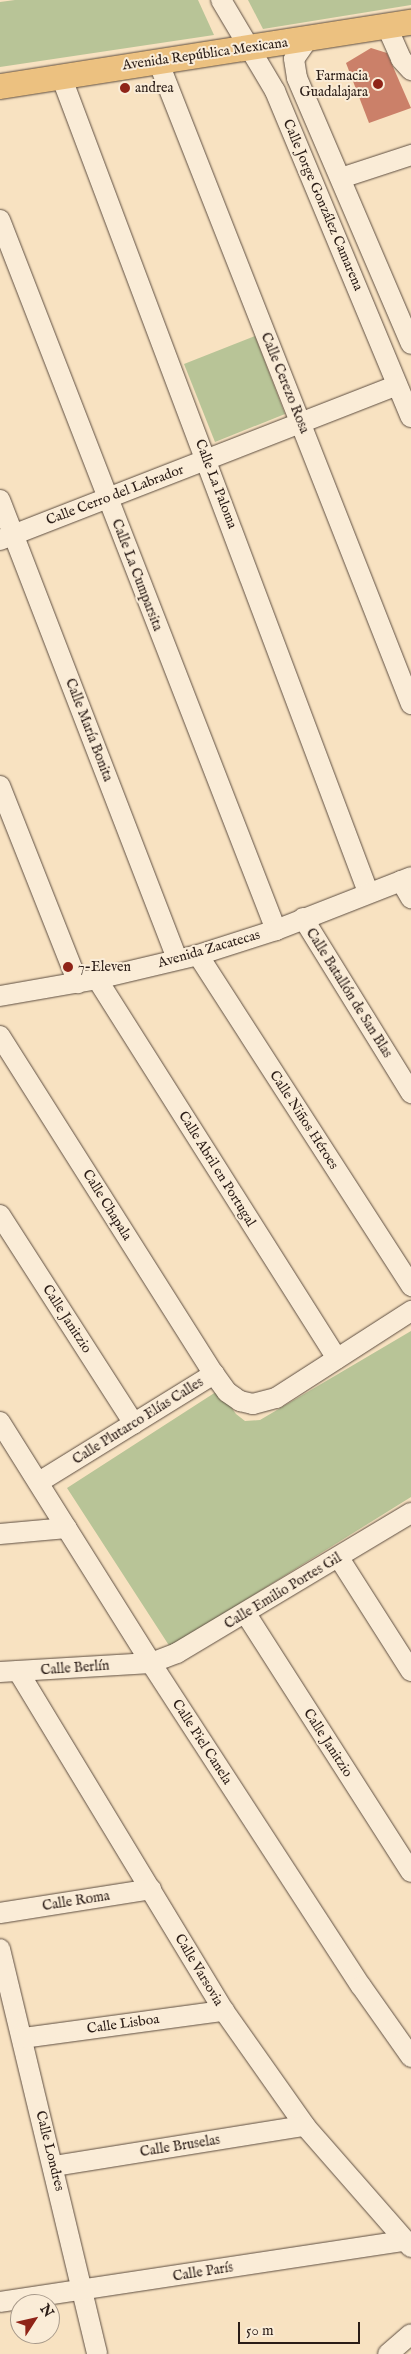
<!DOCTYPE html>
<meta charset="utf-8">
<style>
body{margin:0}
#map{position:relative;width:411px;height:2354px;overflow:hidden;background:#f8e2c1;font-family:"IM FELL English",serif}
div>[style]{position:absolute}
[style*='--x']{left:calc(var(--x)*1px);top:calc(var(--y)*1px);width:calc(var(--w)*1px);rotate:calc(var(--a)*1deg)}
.green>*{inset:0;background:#b8c497}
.building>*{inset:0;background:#cb8069}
.roads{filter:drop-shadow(0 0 1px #5e4e41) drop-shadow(0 0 1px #5e4e41)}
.minor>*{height:20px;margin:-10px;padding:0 10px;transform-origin:10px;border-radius:10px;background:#faecd7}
.major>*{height:25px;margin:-12.5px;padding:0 12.5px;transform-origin:12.5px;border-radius:12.5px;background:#ecc180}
.dots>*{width:14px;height:14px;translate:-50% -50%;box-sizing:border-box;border:2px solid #faecd7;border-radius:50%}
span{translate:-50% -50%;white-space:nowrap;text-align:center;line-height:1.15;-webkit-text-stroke:4px #faecd7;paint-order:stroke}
.street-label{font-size:14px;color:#2a1c16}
.poi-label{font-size:14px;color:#2a1c16}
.right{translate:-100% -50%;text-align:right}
.left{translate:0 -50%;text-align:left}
.north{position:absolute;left:10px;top:2294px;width:50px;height:50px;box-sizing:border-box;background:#faecd7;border:1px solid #a7998a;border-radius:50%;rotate:55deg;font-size:14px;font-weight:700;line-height:20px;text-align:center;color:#2a1c16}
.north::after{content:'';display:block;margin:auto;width:18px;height:22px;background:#8f2418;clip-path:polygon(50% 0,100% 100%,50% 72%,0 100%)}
.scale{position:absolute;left:238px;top:2322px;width:122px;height:22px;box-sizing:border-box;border:2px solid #2a1c16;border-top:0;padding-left:6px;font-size:15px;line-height:18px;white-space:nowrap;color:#2a1c16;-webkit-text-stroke:4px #faecd7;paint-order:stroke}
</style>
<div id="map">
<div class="green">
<div style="clip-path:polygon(15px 0,198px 0,214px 35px,0 67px,0 2px)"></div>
<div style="clip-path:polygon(248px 0,411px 0,411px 5px,263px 29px)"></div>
<div style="clip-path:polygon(255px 336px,285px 414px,215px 442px,184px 364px)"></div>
<div style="clip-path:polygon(411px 1331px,411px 1497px,170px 1647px,67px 1488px,219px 1390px,236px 1414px,245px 1421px,260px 1420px)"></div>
</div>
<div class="building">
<div style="clip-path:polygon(371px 48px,387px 53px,411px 108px,369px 123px,346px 63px)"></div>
</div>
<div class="roads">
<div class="minor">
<div style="--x:221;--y:0;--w:106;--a:59.3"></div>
<div style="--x:275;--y:91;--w:353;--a:67.4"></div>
<div style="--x:387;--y:27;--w:35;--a:66"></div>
<div style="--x:401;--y:59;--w:15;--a:48"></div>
<div style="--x:308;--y:39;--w:24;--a:125"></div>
<div style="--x:294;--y:59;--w:19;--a:81"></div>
<div style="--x:297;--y:78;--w:289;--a:66.8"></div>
<div style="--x:158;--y:61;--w:691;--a:68.52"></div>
<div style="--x:61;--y:76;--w:872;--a:69.38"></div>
<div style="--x:341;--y:178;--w:74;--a:-18.2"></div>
<div style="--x:0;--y:220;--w:762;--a:68.76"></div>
<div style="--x:0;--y:500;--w:492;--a:68.9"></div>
<div style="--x:0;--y:540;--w:426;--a:-21.3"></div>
<div style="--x:0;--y:786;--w:212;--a:68.4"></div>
<div style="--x:401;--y:881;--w:20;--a:60"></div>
<div style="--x:303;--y:918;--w:206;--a:58.3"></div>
<div style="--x:198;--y:955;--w:394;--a:57.2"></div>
<div style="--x:97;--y:979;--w:449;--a:57.7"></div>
<div style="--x:0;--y:996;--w:98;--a:-9.9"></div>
<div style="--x:97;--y:979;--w:104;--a:-13.4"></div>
<div style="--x:198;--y:955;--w:82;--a:-17.8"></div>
<div style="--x:276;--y:930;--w:145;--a:-21.4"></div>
<div style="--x:0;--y:1036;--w:400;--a:57.7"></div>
<div style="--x:214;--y:1374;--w:22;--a:54"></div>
<div style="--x:227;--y:1392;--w:16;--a:35"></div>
<div style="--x:240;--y:1401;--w:13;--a:13"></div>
<div style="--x:253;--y:1404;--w:24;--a:-15"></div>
<div style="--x:276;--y:1398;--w:161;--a:-32.8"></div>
<div style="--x:0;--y:1215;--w:248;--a:57.3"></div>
<div style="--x:0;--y:1422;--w:284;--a:57.9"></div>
<div style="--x:151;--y:1663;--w:385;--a:57"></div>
<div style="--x:361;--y:1986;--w:87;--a:54.8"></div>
<div style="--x:39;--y:1482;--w:206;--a:-31.7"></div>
<div style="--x:0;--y:1534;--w:67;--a:-5.1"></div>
<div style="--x:339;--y:1558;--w:134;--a:57.5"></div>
<div style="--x:246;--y:1614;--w:306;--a:57.4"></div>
<div style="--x:18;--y:1671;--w:398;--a:58.8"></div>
<div style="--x:224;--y:2011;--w:141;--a:54.8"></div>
<div style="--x:305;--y:2126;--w:161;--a:48.8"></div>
<div style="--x:0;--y:1672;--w:151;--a:-3.4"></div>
<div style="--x:151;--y:1663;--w:28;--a:-21"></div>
<div style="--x:177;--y:1653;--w:273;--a:-30.9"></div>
<div style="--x:0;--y:1913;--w:153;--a:-9"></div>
<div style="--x:0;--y:1949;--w:416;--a:76.5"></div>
<div style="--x:23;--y:2038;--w:203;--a:-7.7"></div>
<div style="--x:54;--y:2166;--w:254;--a:-9.1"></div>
<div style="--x:0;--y:2302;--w:410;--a:-8.6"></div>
<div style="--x:388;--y:2354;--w:30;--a:-41"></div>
</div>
<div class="major">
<div style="--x:0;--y:86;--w:416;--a:-8.9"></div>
</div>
</div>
<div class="dots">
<div style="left:378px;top:84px;background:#8f2418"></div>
<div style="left:125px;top:88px;background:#8f2418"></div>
<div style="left:68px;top:967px;background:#8f2418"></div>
</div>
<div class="street-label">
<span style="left:205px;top:54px;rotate:-8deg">Avenida República Mexicana</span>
<span style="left:323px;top:205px;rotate:67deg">Calle Jorge González Camarena</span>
<span style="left:285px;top:383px;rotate:68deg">Calle Cerezo Rosa</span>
<span style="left:216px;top:484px;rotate:69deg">Calle La Paloma</span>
<span style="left:115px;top:495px;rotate:-21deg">Calle Cerro del Labrador</span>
<span style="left:137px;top:575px;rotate:69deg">Calle La Cumparsita</span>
<span style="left:89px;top:730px;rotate:69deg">Calle María Bonita</span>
<span style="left:209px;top:949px;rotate:-16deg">Avenida Zacatecas</span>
<span style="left:349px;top:993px;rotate:58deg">Calle Batallón de San Blas</span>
<span style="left:304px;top:1120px;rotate:57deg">Calle Niños Héroes</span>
<span style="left:217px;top:1169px;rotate:58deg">Calle Abril en Portugal</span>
<span style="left:107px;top:1205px;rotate:58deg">Calle Chapala</span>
<span style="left:67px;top:1319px;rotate:57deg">Calle Janitzio</span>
<span style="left:138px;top:1421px;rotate:-32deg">Calle Plutarco Elías Calles</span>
<span style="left:283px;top:1591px;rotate:-31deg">Calle Emilio Portes Gil</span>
<span style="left:75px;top:1668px;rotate:-4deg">Calle Berlín</span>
<span style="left:202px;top:1742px;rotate:57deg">Calle Piel Canela</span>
<span style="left:328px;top:1743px;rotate:57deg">Calle Janitzio</span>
<span style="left:76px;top:1901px;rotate:-9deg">Calle Roma</span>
<span style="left:199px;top:1970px;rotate:59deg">Calle Varsovia</span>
<span style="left:123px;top:2024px;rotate:-8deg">Calle Lisboa</span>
<span style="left:180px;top:2146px;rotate:-9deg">Calle Bruselas</span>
<span style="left:50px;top:2151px;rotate:76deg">Calle Londres</span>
<span style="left:203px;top:2272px;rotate:-9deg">Calle París</span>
</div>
<div class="poi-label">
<span class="right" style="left:368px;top:84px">Farmacia<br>Guadalajara</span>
<span class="left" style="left:135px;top:88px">andrea</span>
<span class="left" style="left:78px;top:967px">7-Eleven</span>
</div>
<div class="north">N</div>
<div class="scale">50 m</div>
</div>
